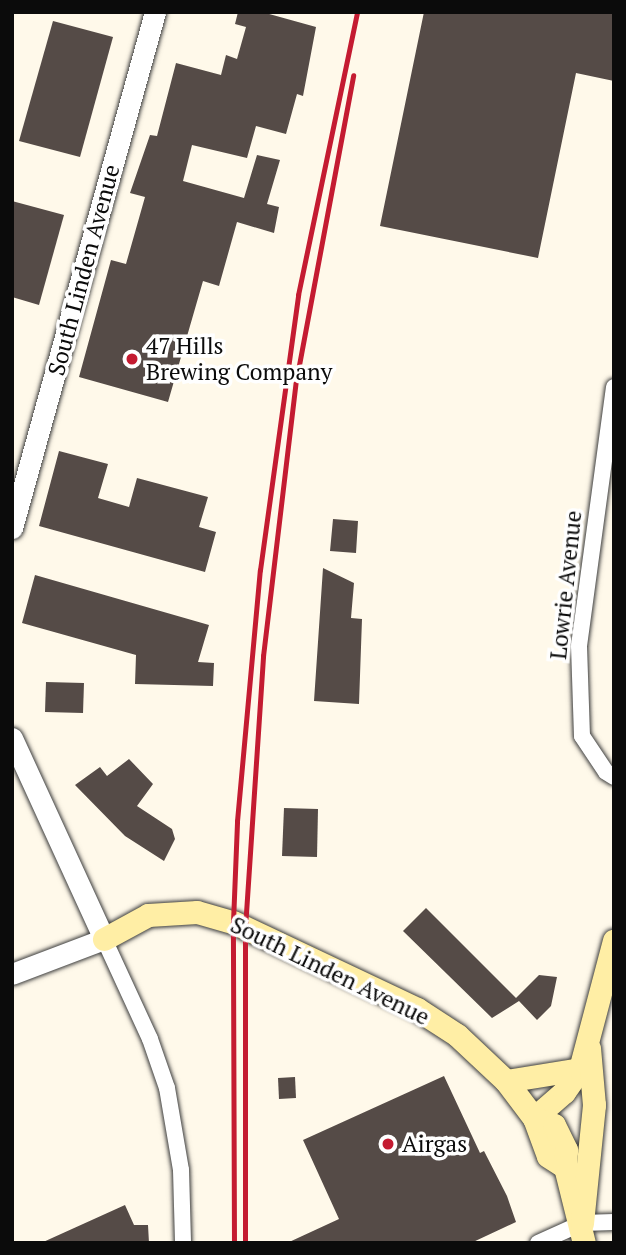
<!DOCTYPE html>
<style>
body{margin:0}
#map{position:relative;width:626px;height:1255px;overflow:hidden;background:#fff9ea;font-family:"PT Serif",serif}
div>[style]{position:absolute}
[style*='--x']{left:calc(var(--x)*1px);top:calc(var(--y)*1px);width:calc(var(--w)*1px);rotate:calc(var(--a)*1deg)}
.building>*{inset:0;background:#554b47}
.roads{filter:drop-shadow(0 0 2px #3e3e3e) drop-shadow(0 0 2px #3e3e3e)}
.minor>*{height:16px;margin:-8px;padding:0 8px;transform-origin:8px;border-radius:8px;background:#fff}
.tertiary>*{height:21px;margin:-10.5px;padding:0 10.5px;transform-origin:10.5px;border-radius:10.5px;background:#fff}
.secondary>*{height:23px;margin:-11.5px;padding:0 11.5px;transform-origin:11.5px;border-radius:11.5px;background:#ffeea5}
.rail>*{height:5px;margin:-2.5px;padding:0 2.5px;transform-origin:2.5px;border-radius:2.5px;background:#c41b31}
.dots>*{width:19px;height:19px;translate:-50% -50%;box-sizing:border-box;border:4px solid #fff;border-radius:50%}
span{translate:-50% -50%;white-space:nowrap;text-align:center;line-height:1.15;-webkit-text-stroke:7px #fff;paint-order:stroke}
.street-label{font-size:23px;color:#0b0b0b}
.poi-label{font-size:23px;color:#0b0b0b}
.left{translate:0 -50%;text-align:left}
.frame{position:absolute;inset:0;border:14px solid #0b0b0b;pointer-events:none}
</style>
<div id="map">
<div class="building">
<div style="clip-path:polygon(238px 12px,262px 12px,316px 27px,303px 96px,297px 94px,286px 134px,256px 126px,247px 158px,192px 145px,183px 181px,244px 198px,257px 155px,280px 160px,267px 204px,279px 207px,274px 233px,237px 222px,219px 286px,203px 281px,168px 402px,79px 377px,111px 260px,126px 264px,145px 197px,130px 193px,150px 135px,157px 136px,176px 63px,221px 75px,226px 55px,237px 59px,246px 27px,235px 24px)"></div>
<div style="clip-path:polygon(424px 12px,614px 12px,614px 81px,576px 73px,538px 258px,380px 226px)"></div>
<div style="clip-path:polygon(53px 21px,113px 37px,80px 157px,19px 141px)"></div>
<div style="clip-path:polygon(12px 201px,64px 215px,39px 305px,12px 297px)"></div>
<div style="clip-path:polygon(59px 451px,108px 464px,98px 498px,129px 507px,137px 478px,208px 497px,199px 527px,216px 532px,205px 572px,39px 526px)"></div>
<div style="clip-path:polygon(333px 519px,358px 521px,356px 553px,330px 551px)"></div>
<div style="clip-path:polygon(323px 568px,354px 583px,351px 618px,362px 619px,359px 704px,314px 701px)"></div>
<div style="clip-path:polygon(35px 575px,209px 625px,198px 662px,214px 663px,213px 686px,135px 684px,136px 655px,22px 623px)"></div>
<div style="clip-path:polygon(46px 682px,84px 683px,83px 713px,45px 712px)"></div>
<div style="clip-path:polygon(129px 759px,153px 784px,137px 806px,172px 829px,175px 839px,164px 861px,125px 836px,75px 785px,100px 767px,107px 776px)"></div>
<div style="clip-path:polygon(284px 808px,318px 809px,317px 857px,282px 856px)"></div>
<div style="clip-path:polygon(426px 908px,516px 998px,539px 975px,557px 977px,551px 1006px,537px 1020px,519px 1001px,492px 1018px,403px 931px)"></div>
<div style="clip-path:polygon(444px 1076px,480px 1153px,484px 1151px,507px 1196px,516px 1222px,471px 1243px,287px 1243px,339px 1219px,303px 1140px)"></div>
<div style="clip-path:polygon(295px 1077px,296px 1098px,279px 1099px,278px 1078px)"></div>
<div style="clip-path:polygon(125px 1205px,134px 1225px,148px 1225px,149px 1243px,41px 1243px)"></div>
</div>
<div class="roads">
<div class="minor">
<div style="--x:614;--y:387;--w:261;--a:97.7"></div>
<div style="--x:579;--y:646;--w:90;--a:88.1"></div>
<div style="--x:582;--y:736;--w:43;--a:56.3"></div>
<div style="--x:606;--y:772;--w:9;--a:32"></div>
<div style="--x:104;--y:939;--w:110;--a:65.3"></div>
<div style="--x:150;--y:1039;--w:52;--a:70.9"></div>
<div style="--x:167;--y:1088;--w:83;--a:80.3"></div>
<div style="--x:181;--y:1170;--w:73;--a:88.4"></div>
<div style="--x:538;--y:1243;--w:48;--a:-24.4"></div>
<div style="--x:582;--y:1223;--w:32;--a:-2"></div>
</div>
<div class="tertiary">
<div style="--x:12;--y:528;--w:535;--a:-74.51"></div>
<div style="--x:12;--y:738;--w:221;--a:65.4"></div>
<div style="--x:104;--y:939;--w:98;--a:159.2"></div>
</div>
<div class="secondary">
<div style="--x:104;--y:939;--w:50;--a:-28.6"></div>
<div style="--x:148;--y:915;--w:49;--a:-3.5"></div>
<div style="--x:197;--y:912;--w:37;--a:16"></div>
<div style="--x:233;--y:922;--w:204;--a:25.3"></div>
<div style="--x:417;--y:1009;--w:48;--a:33"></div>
<div style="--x:457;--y:1035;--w:67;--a:43.2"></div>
<div style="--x:506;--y:1081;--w:46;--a:52.9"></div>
<div style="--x:534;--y:1118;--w:40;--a:69.8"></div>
<div style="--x:548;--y:1156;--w:20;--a:33"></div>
<div style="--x:506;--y:1081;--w:75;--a:-9.2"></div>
<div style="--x:534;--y:1118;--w:40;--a:-41"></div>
<div style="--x:564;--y:1092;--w:28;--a:-55"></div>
<div style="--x:580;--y:1069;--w:133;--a:-75.2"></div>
<div style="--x:534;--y:1118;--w:21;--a:19"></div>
<div style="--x:554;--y:1125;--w:28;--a:64"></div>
<div style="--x:566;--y:1150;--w:17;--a:93"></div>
<div style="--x:565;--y:1167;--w:78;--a:76"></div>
<div style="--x:582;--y:1223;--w:119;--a:-84.2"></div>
<div style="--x:594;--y:1105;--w:57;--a:-95"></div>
</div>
</div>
<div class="rail">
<div style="--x:234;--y:1243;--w:321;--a:-90.2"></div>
<div style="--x:233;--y:922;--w:101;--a:-87.7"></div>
<div style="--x:237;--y:821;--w:252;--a:-84.8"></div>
<div style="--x:260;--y:570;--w:278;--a:-82.1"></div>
<div style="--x:298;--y:295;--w:289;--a:-78.2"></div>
<div style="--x:245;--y:1243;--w:315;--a:-90"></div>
<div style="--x:245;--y:928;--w:273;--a:-86.2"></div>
<div style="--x:263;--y:656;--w:277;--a:-83.2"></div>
<div style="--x:296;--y:381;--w:311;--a:-79.4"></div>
</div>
<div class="dots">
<div style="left:132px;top:359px;background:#c41b31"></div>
<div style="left:388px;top:1144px;background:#c41b31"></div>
</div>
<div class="street-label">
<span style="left:84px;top:270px;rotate:-75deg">South Linden Avenue</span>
<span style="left:566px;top:585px;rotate:-84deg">Lowrie Avenue</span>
<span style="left:330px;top:971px;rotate:26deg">South Linden Avenue</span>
</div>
<div class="poi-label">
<span class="left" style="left:146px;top:359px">47 Hills<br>Brewing Company</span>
<span class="left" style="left:402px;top:1144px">Airgas</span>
</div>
<div class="frame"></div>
</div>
